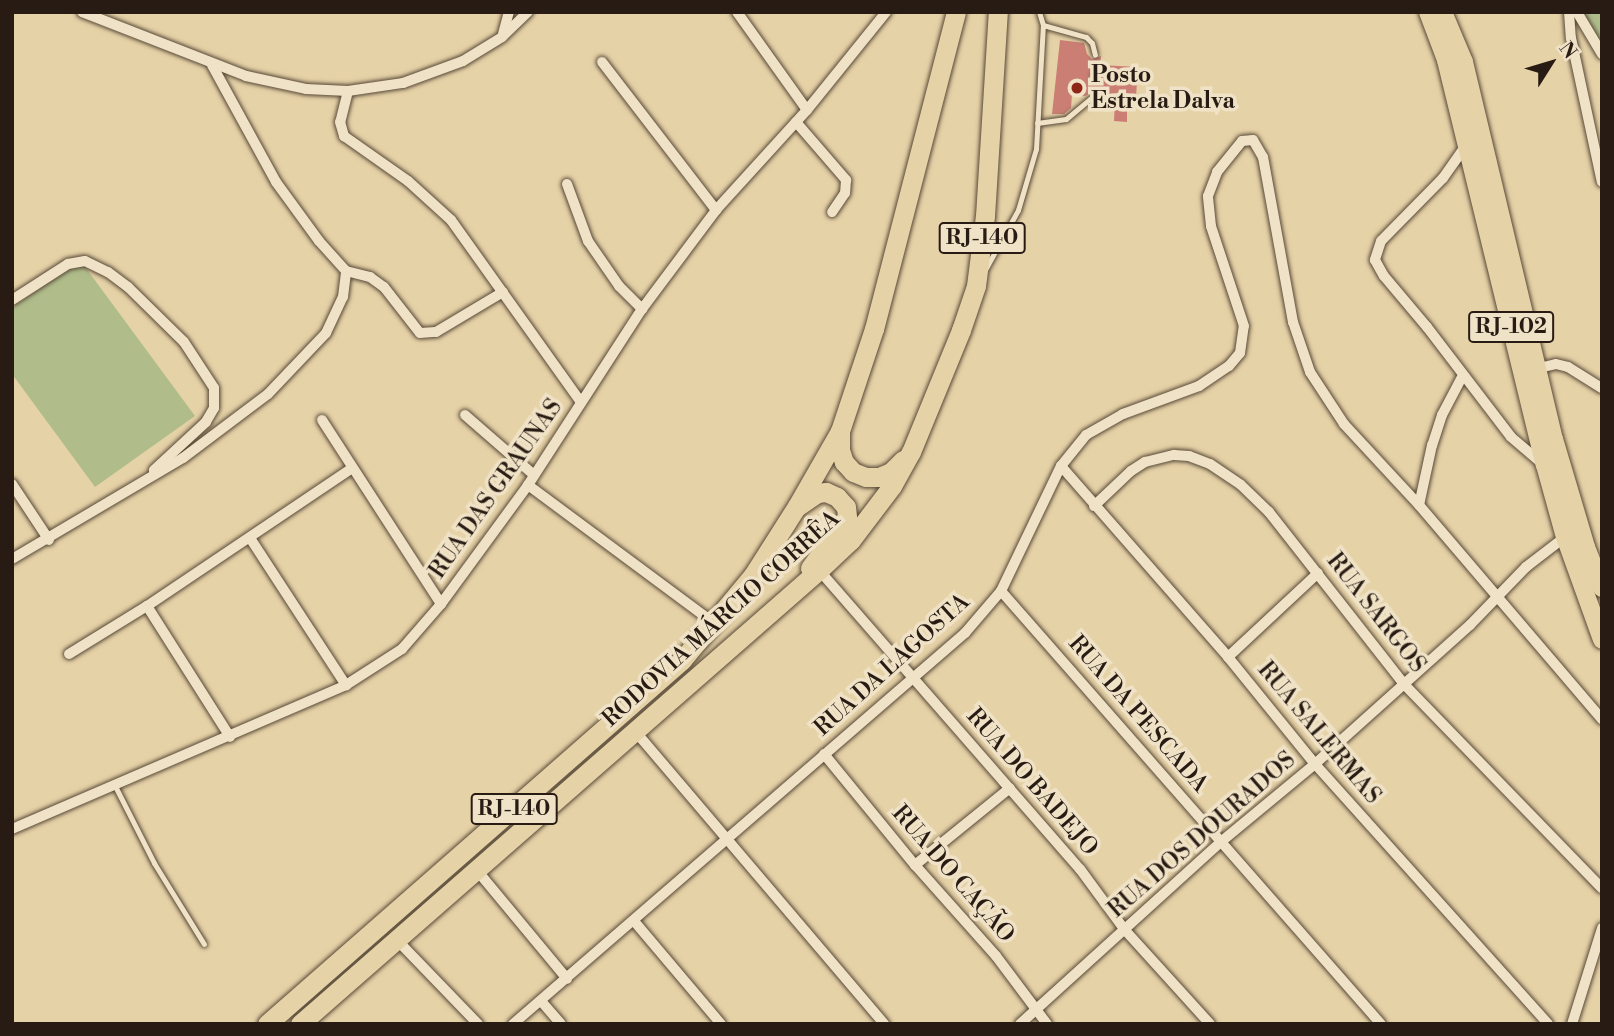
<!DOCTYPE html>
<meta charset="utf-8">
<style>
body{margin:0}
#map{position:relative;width:1614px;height:1036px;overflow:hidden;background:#e6d2a7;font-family:"Libre Bodoni",serif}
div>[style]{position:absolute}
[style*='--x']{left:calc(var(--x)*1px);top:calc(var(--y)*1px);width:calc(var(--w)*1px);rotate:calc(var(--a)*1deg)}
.green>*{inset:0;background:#b0bd8b}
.building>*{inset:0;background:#cb7f74}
.roads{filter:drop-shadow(0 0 2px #584938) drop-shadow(0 0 2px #584938)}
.lane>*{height:5px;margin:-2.5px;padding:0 2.5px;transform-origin:2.5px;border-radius:2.5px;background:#efe2c6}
.street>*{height:10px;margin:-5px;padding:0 5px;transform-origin:5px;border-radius:5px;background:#efe2c6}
.primary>*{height:18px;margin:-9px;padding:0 9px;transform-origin:9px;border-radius:9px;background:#e6d2a7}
.highway>*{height:19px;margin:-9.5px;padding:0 9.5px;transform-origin:9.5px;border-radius:9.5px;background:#e6d2a7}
.dots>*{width:19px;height:19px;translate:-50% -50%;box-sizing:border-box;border:4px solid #efe2c6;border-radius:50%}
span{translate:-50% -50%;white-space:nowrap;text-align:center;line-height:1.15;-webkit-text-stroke:7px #efe2c6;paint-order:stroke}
.shield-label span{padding:2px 5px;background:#efe2c6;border:2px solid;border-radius:5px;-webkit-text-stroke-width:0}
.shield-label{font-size:21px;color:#281b13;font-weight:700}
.poi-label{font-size:23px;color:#281b13;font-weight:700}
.left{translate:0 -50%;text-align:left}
.street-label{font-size:23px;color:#281b13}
.frame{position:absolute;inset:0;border:14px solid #281b13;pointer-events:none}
.north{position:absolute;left:1516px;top:28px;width:70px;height:70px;-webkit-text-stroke:5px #efe2c6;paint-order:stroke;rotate:53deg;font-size:19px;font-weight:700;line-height:28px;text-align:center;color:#281b13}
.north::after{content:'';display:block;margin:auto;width:24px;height:32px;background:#281b13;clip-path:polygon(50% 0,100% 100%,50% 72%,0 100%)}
</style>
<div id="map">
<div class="green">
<div style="clip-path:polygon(1579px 12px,1602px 12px,1602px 51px)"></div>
<div style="clip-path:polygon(80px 260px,195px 416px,95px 487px,12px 374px,12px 308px)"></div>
</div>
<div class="building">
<div style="clip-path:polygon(evenodd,1060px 40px,1084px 43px,1087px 54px,1092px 59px,1101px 56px,1100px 65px,1138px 67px,1136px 97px,1127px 107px,1127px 122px,1114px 121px,1115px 99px,1097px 97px,1093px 92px,1085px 96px,1072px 94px,1071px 108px,1064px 114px,1052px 114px,1060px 40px,1094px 67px,1100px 72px,1098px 81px,1094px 83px,1089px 78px,1094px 67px)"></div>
</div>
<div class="roads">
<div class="lane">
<div style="--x:1043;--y:25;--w:45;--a:15.6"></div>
<div style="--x:1086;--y:37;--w:8;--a:45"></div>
<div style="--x:1092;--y:43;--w:12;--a:76"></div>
<div style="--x:1094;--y:78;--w:6;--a:-81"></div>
<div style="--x:1037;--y:123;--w:29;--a:-8"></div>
<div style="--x:1066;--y:119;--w:34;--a:-40"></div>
<div style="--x:986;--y:268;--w:66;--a:-61.1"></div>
<div style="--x:1018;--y:210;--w:64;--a:-73.6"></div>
<div style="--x:1036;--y:149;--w:124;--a:-86.8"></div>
<div style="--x:1043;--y:25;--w:14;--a:-107"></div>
<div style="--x:114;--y:784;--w:89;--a:63.1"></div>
<div style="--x:154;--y:863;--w:95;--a:58.3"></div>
</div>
<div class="street">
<div style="--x:82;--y:12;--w:176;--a:21.3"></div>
<div style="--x:246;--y:76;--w:61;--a:12.2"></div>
<div style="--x:306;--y:89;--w:42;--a:2.7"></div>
<div style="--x:348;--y:91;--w:56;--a:-8.3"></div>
<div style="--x:403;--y:83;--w:64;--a:-20.1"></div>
<div style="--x:463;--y:61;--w:46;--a:-31.6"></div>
<div style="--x:502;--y:37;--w:36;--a:-44"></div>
<div style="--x:737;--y:12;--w:120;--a:54.5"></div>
<div style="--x:1569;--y:12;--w:26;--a:86"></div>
<div style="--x:1571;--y:38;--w:147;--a:77.9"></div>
<div style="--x:1577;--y:12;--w:49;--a:59.2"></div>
<div style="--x:503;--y:34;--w:23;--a:-75"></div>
<div style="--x:602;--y:62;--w:187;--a:52.4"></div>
<div style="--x:212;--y:65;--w:133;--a:61.3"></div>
<div style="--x:276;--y:182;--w:73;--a:53.9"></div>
<div style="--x:319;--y:241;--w:40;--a:48"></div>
<div style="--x:346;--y:271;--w:25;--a:14"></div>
<div style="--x:370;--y:277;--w:17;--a:36"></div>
<div style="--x:384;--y:287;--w:58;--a:52"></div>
<div style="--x:420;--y:333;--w:16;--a:-4"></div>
<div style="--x:436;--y:332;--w:78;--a:-30.8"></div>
<div style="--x:348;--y:91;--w:32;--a:104"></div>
<div style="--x:340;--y:122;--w:15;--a:74"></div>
<div style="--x:344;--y:136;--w:78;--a:35.1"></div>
<div style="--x:408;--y:181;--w:58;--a:42.2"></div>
<div style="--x:451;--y:220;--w:224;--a:54.5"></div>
<div style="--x:796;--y:122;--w:77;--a:49.2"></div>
<div style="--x:846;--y:180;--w:13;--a:94"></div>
<div style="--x:845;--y:193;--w:23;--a:124"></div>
<div style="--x:1467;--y:144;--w:42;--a:125.2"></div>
<div style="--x:1443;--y:178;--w:88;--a:134.5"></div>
<div style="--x:1381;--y:241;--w:20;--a:108"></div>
<div style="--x:1375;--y:260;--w:18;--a:61"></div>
<div style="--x:1384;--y:276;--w:67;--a:49.9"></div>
<div style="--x:1427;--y:327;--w:138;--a:52.6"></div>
<div style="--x:1511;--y:437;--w:43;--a:40.3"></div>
<div style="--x:567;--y:184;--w:61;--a:69.8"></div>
<div style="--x:588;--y:241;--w:55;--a:55.4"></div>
<div style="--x:619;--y:286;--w:33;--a:45"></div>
<div style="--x:12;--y:300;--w:67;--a:-32.7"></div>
<div style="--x:68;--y:264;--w:17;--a:-10"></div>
<div style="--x:85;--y:261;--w:25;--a:26"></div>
<div style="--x:108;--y:272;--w:25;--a:37"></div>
<div style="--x:128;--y:287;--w:78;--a:44.5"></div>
<div style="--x:184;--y:342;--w:55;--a:56.9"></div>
<div style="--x:214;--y:388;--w:20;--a:90"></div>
<div style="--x:214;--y:408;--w:16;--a:120"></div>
<div style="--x:206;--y:422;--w:71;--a:137.3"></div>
<div style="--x:1539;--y:368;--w:17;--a:-13"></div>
<div style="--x:1556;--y:364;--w:12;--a:14"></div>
<div style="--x:1568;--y:367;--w:40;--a:32"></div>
<div style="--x:1463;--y:375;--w:45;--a:117.7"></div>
<div style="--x:1442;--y:415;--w:32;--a:108"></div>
<div style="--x:1432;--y:445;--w:61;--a:102.2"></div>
<div style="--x:1419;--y:505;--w:282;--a:49.5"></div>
<div style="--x:465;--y:415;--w:91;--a:41"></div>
<div style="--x:322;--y:420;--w:219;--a:57.1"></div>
<div style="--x:1061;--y:466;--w:254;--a:48.8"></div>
<div style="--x:1228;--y:657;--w:138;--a:50.9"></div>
<div style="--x:1315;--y:764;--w:349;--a:48.1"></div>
<div style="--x:12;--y:484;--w:67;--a:56.5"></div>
<div style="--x:528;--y:485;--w:232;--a:36.6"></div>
<div style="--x:1094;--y:506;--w:51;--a:-43.4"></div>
<div style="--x:1131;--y:471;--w:17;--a:-33"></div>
<div style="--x:1145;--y:462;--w:30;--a:-14"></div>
<div style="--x:1174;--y:455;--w:15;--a:4"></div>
<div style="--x:1189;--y:456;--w:22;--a:21"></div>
<div style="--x:1210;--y:464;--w:37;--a:34"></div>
<div style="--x:1241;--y:485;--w:39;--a:44"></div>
<div style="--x:1269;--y:512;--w:217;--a:51.9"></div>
<div style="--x:1403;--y:683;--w:286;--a:45.9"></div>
<div style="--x:250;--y:538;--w:176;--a:56.9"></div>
<div style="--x:12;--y:559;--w:199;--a:-30.6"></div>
<div style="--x:183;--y:458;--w:106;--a:-37"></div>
<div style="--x:268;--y:394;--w:84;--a:-46.4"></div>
<div style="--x:326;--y:333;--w:40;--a:-65"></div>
<div style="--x:343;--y:297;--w:26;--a:-83"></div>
<div style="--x:819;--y:570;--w:397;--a:48.9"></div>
<div style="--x:1080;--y:869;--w:74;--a:53.7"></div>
<div style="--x:1124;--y:929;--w:128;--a:47.8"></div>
<div style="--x:1001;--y:591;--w:576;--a:48.73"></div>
<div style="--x:147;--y:606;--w:155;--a:57.6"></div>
<div style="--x:69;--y:654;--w:92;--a:-31.6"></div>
<div style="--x:147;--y:606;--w:247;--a:-33.9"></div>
<div style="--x:1228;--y:657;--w:123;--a:-43"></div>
<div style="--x:635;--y:731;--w:385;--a:49.6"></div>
<div style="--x:824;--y:754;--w:144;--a:50.7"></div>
<div style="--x:915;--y:865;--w:122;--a:48.3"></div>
<div style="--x:996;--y:956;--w:85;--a:53.1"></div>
<div style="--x:12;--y:829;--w:364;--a:-23.3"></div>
<div style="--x:346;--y:685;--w:67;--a:-32.7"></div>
<div style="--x:402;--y:649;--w:60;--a:-49.1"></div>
<div style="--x:441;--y:604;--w:147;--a:-53.8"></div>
<div style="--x:528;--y:485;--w:210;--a:-57.1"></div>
<div style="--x:642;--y:309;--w:124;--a:-53.2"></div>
<div style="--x:716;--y:210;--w:135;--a:-47.7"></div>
<div style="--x:807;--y:110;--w:126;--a:-51.1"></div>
<div style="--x:915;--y:865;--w:122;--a:-39"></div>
<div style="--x:475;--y:868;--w:144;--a:50.3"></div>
<div style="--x:634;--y:921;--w:135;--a:49.8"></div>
<div style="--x:397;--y:940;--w:117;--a:46"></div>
<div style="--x:541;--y:1001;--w:30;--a:49"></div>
<div style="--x:513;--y:1024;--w:598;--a:-40.86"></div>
<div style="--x:965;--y:633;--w:55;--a:-49.4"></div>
<div style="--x:1001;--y:591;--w:139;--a:-64.4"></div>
<div style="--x:1061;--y:466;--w:40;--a:-51"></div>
<div style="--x:1086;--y:435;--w:43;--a:-29.6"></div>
<div style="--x:1123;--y:414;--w:81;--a:-20.2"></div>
<div style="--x:1199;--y:386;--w:36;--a:-34"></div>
<div style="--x:1229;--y:366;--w:17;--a:-50"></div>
<div style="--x:1240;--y:353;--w:27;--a:-82"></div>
<div style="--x:1244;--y:326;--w:105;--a:-108.3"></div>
<div style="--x:1211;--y:226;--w:30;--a:-96"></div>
<div style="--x:1208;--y:196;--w:26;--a:-69"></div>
<div style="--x:1217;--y:172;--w:40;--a:-51"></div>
<div style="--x:1242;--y:141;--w:11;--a:-5"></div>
<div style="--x:1253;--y:140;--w:20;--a:60"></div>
<div style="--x:1263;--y:157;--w:168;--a:79.7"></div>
<div style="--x:1293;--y:322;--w:53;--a:71.2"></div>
<div style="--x:1310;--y:372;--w:62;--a:56.8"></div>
<div style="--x:1344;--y:424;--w:110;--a:47.2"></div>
<div style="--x:1020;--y:1024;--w:273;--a:-42.2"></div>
<div style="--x:1222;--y:841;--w:121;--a:-39.6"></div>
<div style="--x:1315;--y:764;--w:208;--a:-41.9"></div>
<div style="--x:1470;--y:625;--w:81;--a:-46"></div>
<div style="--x:1526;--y:567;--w:49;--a:-37.6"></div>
<div style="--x:1572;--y:1024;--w:101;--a:-72.6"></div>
</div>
<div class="primary">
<div style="--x:1428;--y:12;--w:51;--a:69.4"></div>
<div style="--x:1446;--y:60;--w:417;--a:76.3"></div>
<div style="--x:1545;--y:465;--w:75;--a:74.5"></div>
<div style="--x:1565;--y:537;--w:109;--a:70.2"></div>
<div style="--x:1443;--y:12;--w:54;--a:67.2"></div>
<div style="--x:1464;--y:62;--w:388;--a:76.6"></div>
<div style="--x:1554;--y:439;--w:113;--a:73.5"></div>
<div style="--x:1586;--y:547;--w:44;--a:68.7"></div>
</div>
<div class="highway">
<div style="--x:840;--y:431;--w:19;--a:90"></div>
<div style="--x:840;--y:450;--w:13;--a:72"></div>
<div style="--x:844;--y:462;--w:13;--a:48"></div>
<div style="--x:853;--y:472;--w:14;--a:21"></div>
<div style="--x:866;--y:477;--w:13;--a:0"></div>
<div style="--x:879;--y:477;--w:13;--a:-23"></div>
<div style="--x:891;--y:472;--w:17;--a:-45"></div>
<div style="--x:798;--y:506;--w:23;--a:-34"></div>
<div style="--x:817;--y:493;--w:9;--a:-6"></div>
<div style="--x:826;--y:492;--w:12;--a:24"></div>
<div style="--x:837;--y:497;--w:13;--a:48"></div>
<div style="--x:846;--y:507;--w:10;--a:84"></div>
<div style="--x:847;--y:517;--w:63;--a:126"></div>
<div style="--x:267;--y:1024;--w:552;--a:-41.25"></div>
<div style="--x:682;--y:660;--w:111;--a:-50.1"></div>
<div style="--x:753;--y:575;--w:82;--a:-57.5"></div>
<div style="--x:797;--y:506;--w:86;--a:-60.2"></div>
<div style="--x:840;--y:431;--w:108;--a:-71.6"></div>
<div style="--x:874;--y:329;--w:327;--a:-75.5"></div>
<div style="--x:300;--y:1024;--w:690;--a:-41.18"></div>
<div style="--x:819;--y:570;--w:44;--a:-43.2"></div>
<div style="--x:851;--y:540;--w:68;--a:-52.8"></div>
<div style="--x:892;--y:486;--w:39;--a:-61"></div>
<div style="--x:911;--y:452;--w:132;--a:-67.7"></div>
<div style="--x:961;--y:330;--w:46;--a:-71.2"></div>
<div style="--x:976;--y:286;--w:71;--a:-82.7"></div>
<div style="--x:985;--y:216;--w:204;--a:-86.4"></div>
</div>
</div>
<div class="dots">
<div style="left:1077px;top:88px;background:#8f2418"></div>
</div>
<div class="shield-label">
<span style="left:982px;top:238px">RJ-140</span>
<span style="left:1511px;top:327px">RJ-102</span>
<span style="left:514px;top:809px">RJ-140</span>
</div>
<div class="poi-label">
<span class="left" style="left:1091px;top:88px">Posto<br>Estrela Dalva</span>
</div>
<div class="street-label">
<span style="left:496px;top:489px;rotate:-55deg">RUA DAS GRAUNAS</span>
<span style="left:1376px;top:613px;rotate:52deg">RUA SARGOS</span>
<span style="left:721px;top:619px;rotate:-42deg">RODOVIA MÁRCIO CORRÊA</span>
<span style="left:892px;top:665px;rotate:-42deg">RUA DA LAGOSTA</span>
<span style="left:1138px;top:714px;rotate:49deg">RUA DA PESCADA</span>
<span style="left:1319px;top:733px;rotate:50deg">RUA SALERMAS</span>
<span style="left:1032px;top:782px;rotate:49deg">RUA DO BADEJO</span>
<span style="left:1202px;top:835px;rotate:-41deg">RUA DOS DOURADOS</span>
<span style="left:953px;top:874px;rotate:49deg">RUA DO CAÇÃO</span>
</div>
<div class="frame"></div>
<div class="north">N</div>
</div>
